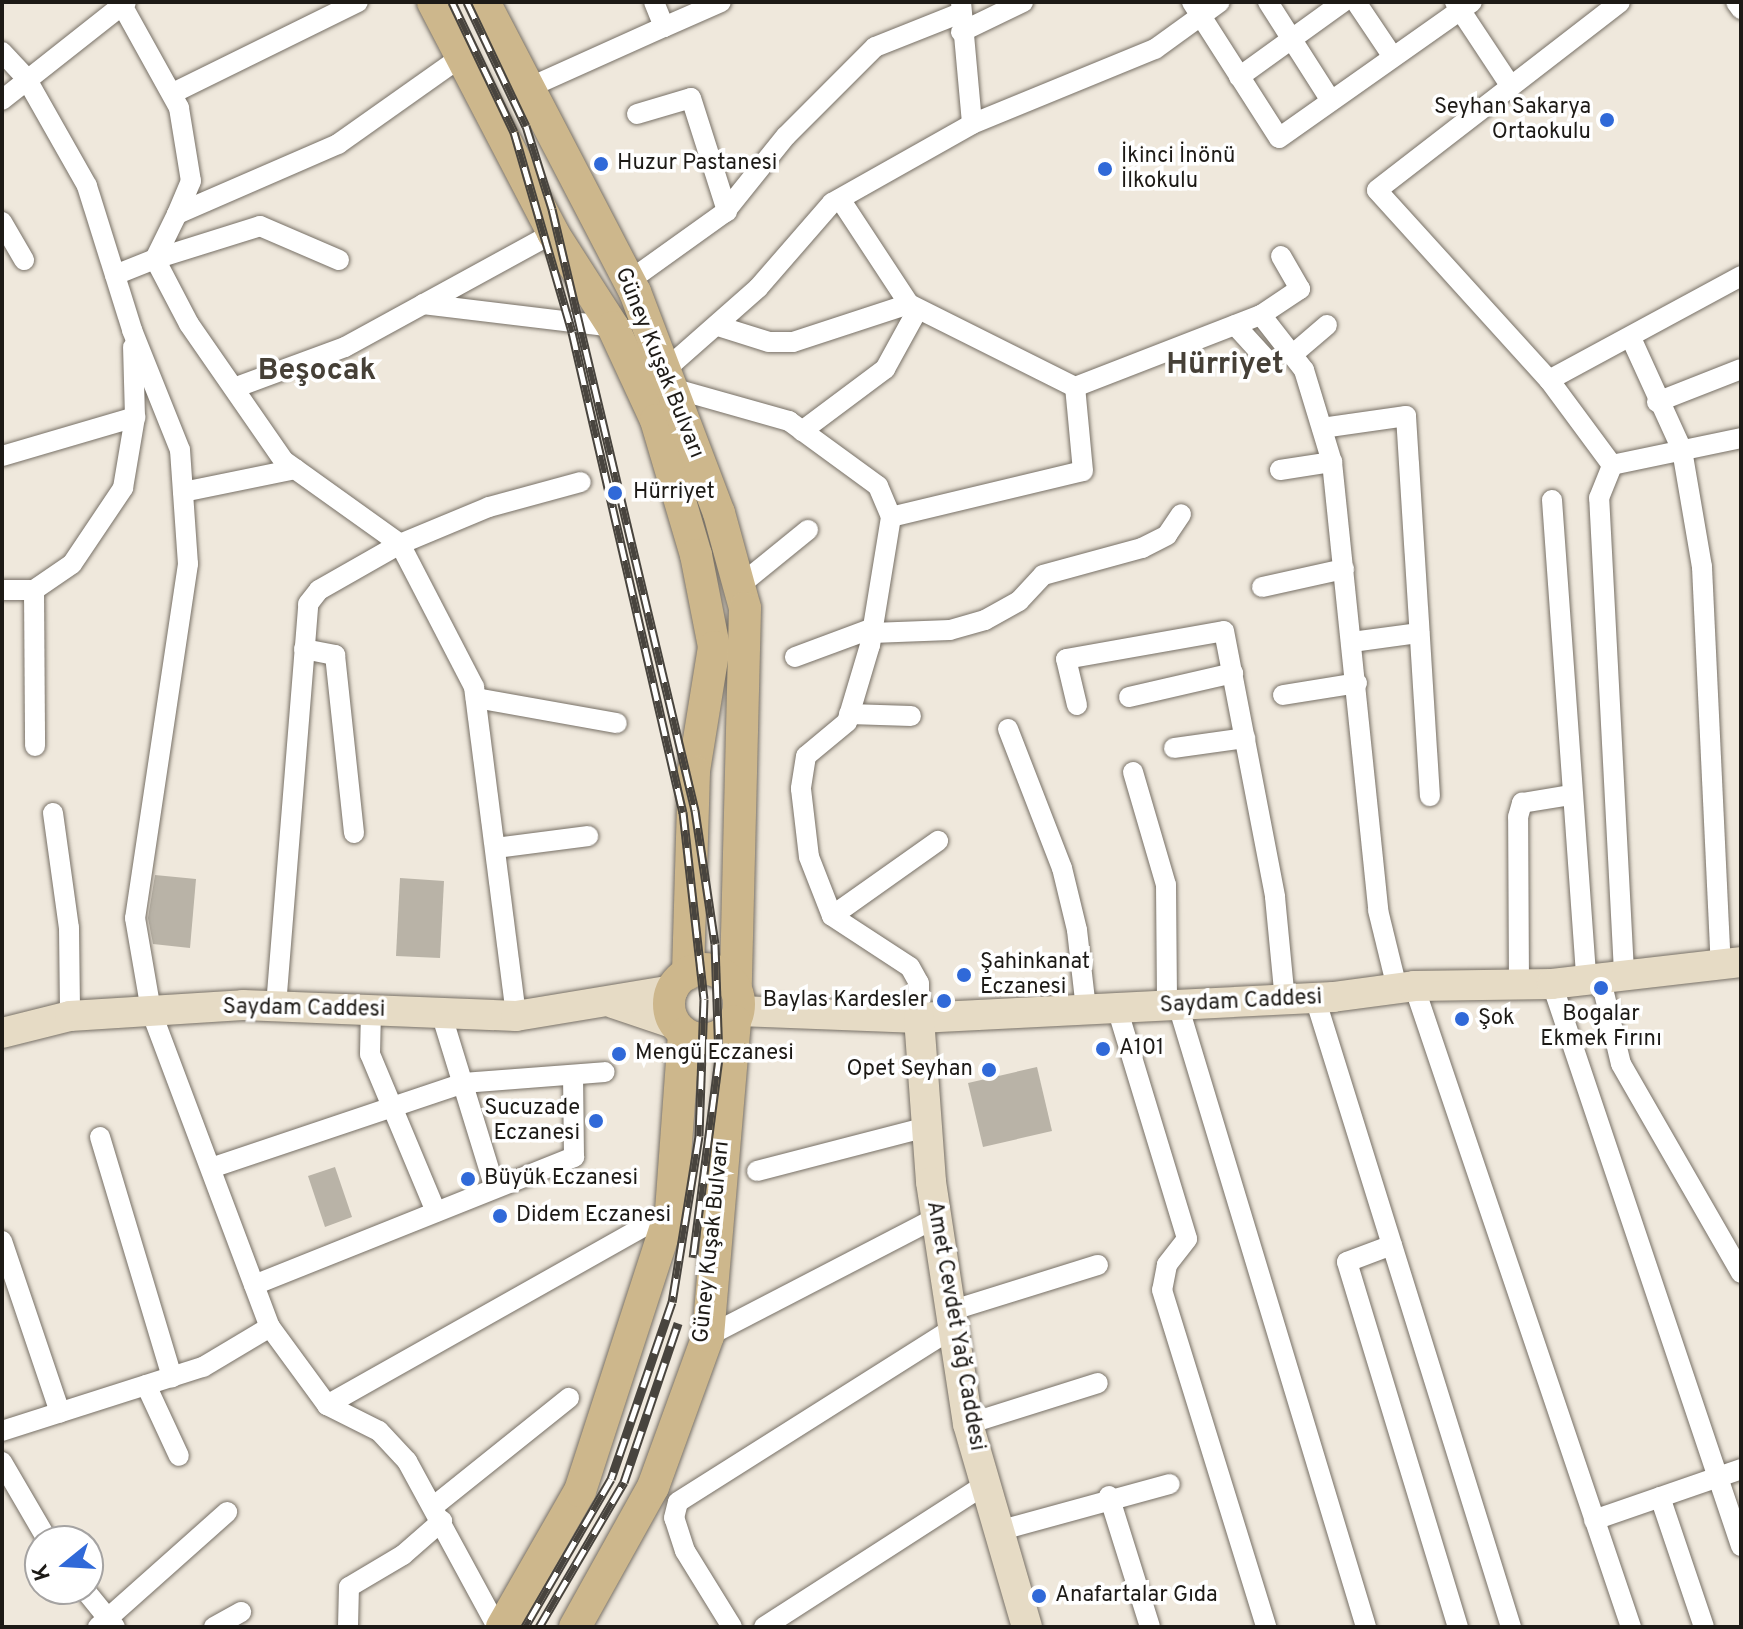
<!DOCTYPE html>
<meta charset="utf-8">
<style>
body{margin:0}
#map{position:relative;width:1743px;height:1629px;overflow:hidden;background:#efe8dc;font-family:Overpass,sans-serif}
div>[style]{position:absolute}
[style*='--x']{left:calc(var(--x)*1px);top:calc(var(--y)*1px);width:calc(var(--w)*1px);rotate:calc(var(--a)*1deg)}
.building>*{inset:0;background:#b9b3a7}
.roads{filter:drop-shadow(0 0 2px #777066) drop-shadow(0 0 2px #777066)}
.minor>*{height:20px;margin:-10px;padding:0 10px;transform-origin:10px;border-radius:10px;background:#fff}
.secondary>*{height:30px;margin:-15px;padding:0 15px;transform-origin:15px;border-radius:15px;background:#e6dbc5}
.primary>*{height:32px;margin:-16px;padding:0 16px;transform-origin:16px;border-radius:16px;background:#cdb78c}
.primary>.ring{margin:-16px;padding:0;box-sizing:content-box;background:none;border:32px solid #cdb78c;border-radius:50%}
.rail>*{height:9px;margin-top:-4.5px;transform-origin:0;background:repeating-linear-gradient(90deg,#fff 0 18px,#48443e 0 36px);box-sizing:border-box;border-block:2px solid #48443e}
.dots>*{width:22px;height:22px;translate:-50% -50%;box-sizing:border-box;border:4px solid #fff;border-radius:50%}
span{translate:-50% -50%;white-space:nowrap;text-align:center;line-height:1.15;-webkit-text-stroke:7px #fff;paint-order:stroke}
.poi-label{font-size:22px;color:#1d1a16}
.right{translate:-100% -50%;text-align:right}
.left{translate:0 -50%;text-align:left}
.street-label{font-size:22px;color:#1d1a16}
.district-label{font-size:30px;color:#464037;font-weight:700}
.frame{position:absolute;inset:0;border:4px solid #1d1a16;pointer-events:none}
.north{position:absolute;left:24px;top:1525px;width:80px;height:80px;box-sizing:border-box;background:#fff;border:2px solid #a5a3a2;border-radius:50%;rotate:252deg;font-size:22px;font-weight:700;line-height:32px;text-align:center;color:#1d1a16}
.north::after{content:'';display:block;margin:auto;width:28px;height:36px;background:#3069d8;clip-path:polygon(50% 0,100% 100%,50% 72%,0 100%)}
</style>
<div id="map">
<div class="building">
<div style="clip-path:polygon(155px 875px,196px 879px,190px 948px,153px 944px,148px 918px)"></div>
<div style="clip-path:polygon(400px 878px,444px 881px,440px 958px,396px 956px)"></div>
<div style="clip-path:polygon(1037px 1067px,1052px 1131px,983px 1147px,968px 1083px)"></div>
<div style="clip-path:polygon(335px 1167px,352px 1217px,325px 1227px,308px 1176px)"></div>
</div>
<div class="roads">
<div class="minor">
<div style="--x:654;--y:2;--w:27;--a:68"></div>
<div style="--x:664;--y:27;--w:62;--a:-23.7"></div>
<div style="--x:961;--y:2;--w:122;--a:84.8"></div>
<div style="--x:1192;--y:2;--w:161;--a:57.4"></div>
<div style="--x:1279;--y:138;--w:236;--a:-35.2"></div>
<div style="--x:1268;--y:2;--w:117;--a:57.5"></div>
<div style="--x:1356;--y:2;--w:66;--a:56.1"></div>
<div style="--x:1455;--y:2;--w:100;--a:56.5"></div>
<div style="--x:1736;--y:2;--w:9;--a:54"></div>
<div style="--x:122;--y:5;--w:118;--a:61"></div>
<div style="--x:179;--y:108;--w:74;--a:80.7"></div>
<div style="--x:191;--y:181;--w:36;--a:113"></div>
<div style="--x:961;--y:32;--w:69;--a:-25.8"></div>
<div style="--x:2;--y:52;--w:35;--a:47"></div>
<div style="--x:26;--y:78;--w:124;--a:60.5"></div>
<div style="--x:87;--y:186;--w:151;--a:72.6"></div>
<div style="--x:132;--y:330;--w:129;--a:68.2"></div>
<div style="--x:180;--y:450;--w:114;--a:86"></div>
<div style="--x:188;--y:564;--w:358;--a:98.5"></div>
<div style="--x:135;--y:918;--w:94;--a:80.2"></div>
<div style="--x:151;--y:1011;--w:338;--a:69.4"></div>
<div style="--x:270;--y:1327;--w:97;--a:53.8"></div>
<div style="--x:327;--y:1405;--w:58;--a:26.6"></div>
<div style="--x:379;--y:1431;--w:41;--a:47"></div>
<div style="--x:407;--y:1461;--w:189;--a:61.5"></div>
<div style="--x:1239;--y:77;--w:128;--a:-35.8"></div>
<div style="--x:528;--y:88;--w:149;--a:-24.2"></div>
<div style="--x:173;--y:93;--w:206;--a:-26.2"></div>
<div style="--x:2;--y:100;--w:158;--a:-38.3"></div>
<div style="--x:637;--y:114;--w:56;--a:-16.5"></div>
<div style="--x:691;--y:98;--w:119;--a:72.3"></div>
<div style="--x:840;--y:199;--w:126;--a:56.7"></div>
<div style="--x:2;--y:222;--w:44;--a:59.9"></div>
<div style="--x:155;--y:259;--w:50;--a:-63.9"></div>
<div style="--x:177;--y:214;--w:176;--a:-23.5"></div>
<div style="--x:338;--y:144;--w:156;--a:-35.3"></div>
<div style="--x:155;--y:259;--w:110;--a:-17.4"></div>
<div style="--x:260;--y:226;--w:86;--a:23.3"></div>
<div style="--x:115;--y:275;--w:43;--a:-21.8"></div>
<div style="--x:155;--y:259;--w:73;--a:62.4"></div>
<div style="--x:189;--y:324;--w:167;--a:55.3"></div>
<div style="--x:284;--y:461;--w:143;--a:35.6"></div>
<div style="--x:400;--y:544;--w:161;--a:62.6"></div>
<div style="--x:474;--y:687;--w:332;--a:82.7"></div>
<div style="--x:629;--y:281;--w:117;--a:-35.6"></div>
<div style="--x:724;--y:213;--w:99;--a:-51.2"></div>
<div style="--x:786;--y:136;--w:126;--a:-45"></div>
<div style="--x:875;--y:47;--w:89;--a:-21.7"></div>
<div style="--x:423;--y:304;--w:191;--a:6.9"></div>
<div style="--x:1261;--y:315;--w:70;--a:52"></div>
<div style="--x:1304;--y:370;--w:96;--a:73.1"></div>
<div style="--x:1332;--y:462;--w:450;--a:84.1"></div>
<div style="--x:1378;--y:910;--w:80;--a:76.3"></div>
<div style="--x:1235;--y:325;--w:47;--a:47.6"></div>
<div style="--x:718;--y:326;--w:53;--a:17.4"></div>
<div style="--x:769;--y:342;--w:24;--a:0"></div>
<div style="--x:793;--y:342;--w:122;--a:-18.1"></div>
<div style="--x:909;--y:304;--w:186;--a:26.6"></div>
<div style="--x:1075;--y:387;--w:199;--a:-21.2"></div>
<div style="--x:1261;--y:315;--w:47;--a:-33.7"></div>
<div style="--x:1300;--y:289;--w:38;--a:-120"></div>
<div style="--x:1631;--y:338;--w:123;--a:65.5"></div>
<div style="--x:1682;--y:450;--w:119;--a:80.3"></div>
<div style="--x:1702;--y:567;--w:400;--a:87.3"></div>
<div style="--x:1292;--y:355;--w:46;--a:-40.6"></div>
<div style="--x:665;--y:370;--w:124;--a:-41.4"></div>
<div style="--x:758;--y:288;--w:113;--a:-49"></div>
<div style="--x:832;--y:203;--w:161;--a:-29.4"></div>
<div style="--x:972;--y:124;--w:198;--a:-22.3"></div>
<div style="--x:1155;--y:49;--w:80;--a:-35.9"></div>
<div style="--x:1549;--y:380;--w:218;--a:-28.4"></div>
<div style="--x:234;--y:388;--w:118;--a:-20.3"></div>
<div style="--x:345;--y:347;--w:237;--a:-28.7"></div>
<div style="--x:672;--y:388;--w:122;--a:15.8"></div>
<div style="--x:789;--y:421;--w:110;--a:36.1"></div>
<div style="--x:878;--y:486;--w:34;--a:67"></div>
<div style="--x:891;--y:517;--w:130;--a:99.3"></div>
<div style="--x:870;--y:645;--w:80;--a:106.6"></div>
<div style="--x:847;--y:722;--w:53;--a:140.3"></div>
<div style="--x:806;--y:756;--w:33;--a:99"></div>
<div style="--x:801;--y:789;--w:68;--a:83.3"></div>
<div style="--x:809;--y:857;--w:63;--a:68.7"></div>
<div style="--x:832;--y:916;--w:93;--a:33.2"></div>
<div style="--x:910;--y:967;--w:18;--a:61"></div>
<div style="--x:919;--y:983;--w:35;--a:90"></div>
<div style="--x:1657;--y:402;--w:90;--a:-21.4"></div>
<div style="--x:1322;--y:428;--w:85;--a:-8.1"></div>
<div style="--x:1406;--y:416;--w:381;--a:86.4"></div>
<div style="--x:802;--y:431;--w:104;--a:-36.8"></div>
<div style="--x:885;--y:369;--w:68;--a:-61.2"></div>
<div style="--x:2;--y:456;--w:139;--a:-16.3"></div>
<div style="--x:1612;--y:465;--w:106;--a:-126.5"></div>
<div style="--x:1549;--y:380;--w:256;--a:-132.2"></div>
<div style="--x:1377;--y:190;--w:307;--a:-37.7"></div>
<div style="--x:1280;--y:470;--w:53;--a:-8.7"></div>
<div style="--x:183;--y:492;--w:115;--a:-11.5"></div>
<div style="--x:1552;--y:500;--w:480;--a:85.9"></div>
<div style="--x:891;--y:517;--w:197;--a:-13.5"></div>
<div style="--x:1083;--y:471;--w:84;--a:-95.4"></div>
<div style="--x:739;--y:586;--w:89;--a:-39.1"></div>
<div style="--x:1262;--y:587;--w:84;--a:-12.4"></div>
<div style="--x:2;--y:590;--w:32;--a:0"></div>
<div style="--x:34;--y:590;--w:46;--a:-34.4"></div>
<div style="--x:72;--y:564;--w:92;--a:-56.1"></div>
<div style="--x:123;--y:488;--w:72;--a:-80.4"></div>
<div style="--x:135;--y:417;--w:70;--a:-91.6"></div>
<div style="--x:34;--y:590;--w:156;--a:89.6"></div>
<div style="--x:872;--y:633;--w:78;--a:-2.2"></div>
<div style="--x:950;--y:630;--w:36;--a:-16"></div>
<div style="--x:985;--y:620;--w:39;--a:-29"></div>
<div style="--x:1019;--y:601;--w:35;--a:-47"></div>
<div style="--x:1043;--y:575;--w:103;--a:-15.3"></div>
<div style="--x:1142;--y:548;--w:28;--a:-27"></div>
<div style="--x:1167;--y:535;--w:25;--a:-56"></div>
<div style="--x:1352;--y:642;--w:68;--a:-7.7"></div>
<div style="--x:304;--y:649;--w:32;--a:11"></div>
<div style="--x:335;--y:655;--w:179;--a:83.9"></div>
<div style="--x:795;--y:657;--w:83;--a:-20.4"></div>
<div style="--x:1283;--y:695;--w:75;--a:-9.2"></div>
<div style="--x:1129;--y:697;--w:107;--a:-13"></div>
<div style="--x:476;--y:698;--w:143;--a:10.1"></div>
<div style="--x:1077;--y:705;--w:47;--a:-103.4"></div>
<div style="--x:1066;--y:659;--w:160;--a:-10"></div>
<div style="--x:1224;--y:631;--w:271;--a:79.1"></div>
<div style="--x:1275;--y:897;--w:103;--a:84.5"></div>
<div style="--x:849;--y:714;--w:62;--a:1.8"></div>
<div style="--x:1008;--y:729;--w:149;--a:68.8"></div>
<div style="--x:1062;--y:868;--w:64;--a:76.4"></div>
<div style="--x:1077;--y:930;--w:80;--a:83.5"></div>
<div style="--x:1174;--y:748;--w:72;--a:-8"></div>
<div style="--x:1133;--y:772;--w:118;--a:73.7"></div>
<div style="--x:1166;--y:885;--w:120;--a:89.5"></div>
<div style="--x:53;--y:813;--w:116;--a:82.1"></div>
<div style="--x:69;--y:928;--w:88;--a:89.3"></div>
<div style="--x:496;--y:848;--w:93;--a:-7.4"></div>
<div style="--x:832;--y:916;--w:130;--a:-35.3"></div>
<div style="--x:1624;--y:972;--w:475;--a:-93"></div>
<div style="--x:1599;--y:498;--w:35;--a:-68"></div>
<div style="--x:1612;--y:465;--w:132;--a:-11.8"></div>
<div style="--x:1600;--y:976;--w:90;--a:76.6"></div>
<div style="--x:1621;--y:1064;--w:241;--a:60.1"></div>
<div style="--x:1552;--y:984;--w:593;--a:71.41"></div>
<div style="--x:1519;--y:985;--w:168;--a:-90.3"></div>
<div style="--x:1518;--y:817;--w:15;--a:-74"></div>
<div style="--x:1522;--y:803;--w:50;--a:-9.3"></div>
<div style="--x:1414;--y:986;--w:677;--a:71.3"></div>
<div style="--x:1315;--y:998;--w:659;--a:72.69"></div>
<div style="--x:1178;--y:1005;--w:650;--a:73.18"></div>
<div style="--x:276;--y:1006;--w:403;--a:-85.4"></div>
<div style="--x:308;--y:604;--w:18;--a:-52"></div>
<div style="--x:319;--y:590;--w:93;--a:-29.6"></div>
<div style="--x:400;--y:544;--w:96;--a:-22.6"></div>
<div style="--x:489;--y:507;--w:95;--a:-15.2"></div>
<div style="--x:1117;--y:1008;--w:241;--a:73.1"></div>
<div style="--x:1187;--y:1239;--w:33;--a:128"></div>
<div style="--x:1167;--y:1265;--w:25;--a:101"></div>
<div style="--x:1162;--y:1290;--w:353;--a:72.8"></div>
<div style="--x:371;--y:1010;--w:44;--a:91.3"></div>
<div style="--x:370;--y:1054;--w:171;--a:67.3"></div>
<div style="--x:441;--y:1013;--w:183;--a:72.9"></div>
<div style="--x:100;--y:1137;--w:251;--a:73.3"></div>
<div style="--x:211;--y:1168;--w:266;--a:-18.6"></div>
<div style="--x:463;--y:1083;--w:142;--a:-4.4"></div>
<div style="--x:757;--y:1171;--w:176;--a:-14.5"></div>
<div style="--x:2;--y:1241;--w:181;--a:71.3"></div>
<div style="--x:1392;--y:1245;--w:48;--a:159.3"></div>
<div style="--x:1347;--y:1262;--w:382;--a:73.1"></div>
<div style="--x:254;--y:1285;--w:345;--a:-21.8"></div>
<div style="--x:574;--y:1157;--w:82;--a:-90.7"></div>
<div style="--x:950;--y:1311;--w:155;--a:-17.3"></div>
<div style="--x:708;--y:1336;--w:257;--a:-27.4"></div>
<div style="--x:146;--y:1385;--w:78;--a:65.1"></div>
<div style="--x:327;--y:1405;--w:395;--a:-29.4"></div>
<div style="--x:968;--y:1424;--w:136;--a:-17.5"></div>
<div style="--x:2;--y:1431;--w:211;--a:-17.7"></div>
<div style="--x:203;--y:1367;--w:78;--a:-30.8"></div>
<div style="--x:2;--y:1462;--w:91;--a:59.8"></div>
<div style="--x:1109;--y:1496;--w:137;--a:72.6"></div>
<div style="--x:1660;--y:1497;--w:137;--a:71.3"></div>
<div style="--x:434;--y:1506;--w:173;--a:-38.7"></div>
<div style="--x:1594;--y:1520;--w:156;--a:-19.1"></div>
<div style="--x:998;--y:1531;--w:178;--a:-15.3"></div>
<div style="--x:84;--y:1589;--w:49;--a:50.8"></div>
<div style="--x:98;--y:1627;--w:173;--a:-41.7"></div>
<div style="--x:214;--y:1627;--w:31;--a:-29"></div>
<div style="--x:348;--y:1627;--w:40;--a:-88.6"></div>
<div style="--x:349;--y:1587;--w:63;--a:-30.7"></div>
<div style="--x:403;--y:1555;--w:52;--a:-41.1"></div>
<div style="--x:732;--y:1627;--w:89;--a:-121.7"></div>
<div style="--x:685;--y:1551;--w:35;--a:-108"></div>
<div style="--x:674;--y:1518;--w:16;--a:-76"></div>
<div style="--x:678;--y:1502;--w:325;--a:-32.3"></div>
<div style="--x:764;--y:1627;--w:262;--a:-32.8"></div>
</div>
<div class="secondary">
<div style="--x:613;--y:1003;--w:65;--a:18.7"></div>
<div style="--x:739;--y:1011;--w:180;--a:2.2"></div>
<div style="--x:919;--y:1018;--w:415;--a:-2.9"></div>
<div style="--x:1333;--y:997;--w:82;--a:-7.7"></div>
<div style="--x:1414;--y:986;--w:138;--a:-0.8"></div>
<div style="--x:1552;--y:984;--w:190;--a:-6.6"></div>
<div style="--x:919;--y:1018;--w:164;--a:85.8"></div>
<div style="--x:931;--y:1182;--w:245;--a:81.3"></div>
<div style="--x:968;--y:1424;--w:211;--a:73.8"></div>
<div style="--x:2;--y:1033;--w:70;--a:-14"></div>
<div style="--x:70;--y:1016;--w:173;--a:-3.6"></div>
<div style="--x:243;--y:1005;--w:273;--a:2.3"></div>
<div style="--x:516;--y:1016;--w:159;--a:-9.4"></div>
</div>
<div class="primary">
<div style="--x:433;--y:2;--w:260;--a:62.5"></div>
<div style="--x:553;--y:233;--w:112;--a:57.4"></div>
<div style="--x:613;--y:327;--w:102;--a:65.2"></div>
<div style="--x:656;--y:420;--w:141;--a:73.5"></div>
<div style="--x:696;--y:555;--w:94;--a:78.9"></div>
<div style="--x:714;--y:647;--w:126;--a:99.2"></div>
<div style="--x:694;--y:771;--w:203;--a:91.7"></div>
<div style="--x:484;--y:2;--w:327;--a:62.5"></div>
<div style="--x:635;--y:292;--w:236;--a:69.2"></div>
<div style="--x:719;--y:513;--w:98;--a:74.7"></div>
<div style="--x:745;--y:608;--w:381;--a:91.4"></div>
<div class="ring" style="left:669px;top:969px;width:38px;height:38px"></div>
<div style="--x:502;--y:1627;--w:157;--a:-60.2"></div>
<div style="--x:580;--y:1491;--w:294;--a:-72"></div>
<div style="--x:671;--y:1211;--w:178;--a:-85.8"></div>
<div style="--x:575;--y:1627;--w:160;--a:-60.9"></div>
<div style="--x:653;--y:1487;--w:161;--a:-70"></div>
<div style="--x:708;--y:1336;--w:316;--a:-85.1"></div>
</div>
</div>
<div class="rail">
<div style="--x:452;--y:2;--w:144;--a:64.5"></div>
<div style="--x:514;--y:132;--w:208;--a:73.8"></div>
<div style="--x:572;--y:332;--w:493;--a:77"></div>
<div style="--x:683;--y:812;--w:188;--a:83.6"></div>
<div style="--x:704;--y:999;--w:137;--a:92.1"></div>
<div style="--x:699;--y:1136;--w:168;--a:99.2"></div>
<div style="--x:672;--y:1302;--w:187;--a:109"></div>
<div style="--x:611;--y:1479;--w:171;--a:120.2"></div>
<div style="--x:467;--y:2;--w:137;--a:64.6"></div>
<div style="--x:526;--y:126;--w:87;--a:72.6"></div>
<div style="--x:552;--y:209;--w:618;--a:76.62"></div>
<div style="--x:695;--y:810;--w:135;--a:81.5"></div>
<div style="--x:715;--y:944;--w:114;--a:88"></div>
<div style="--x:719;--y:1058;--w:201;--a:97.4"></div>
<div style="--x:539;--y:1627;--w:168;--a:-59.6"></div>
<div style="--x:624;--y:1482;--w:168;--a:-71.2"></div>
</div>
<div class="dots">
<div style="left:1607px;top:120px;background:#3069d8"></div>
<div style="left:601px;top:164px;background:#3069d8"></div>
<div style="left:1105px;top:169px;background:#3069d8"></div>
<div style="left:615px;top:493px;background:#3069d8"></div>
<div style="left:964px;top:975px;background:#3069d8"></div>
<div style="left:1601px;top:988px;background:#3069d8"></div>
<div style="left:944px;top:1001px;background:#3069d8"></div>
<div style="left:1462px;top:1019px;background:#3069d8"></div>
<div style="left:1103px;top:1049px;background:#3069d8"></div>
<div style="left:619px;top:1054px;background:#3069d8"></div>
<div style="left:989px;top:1070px;background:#3069d8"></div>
<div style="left:596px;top:1121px;background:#3069d8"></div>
<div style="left:468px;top:1179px;background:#3069d8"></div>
<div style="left:500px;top:1216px;background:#3069d8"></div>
<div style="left:1039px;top:1596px;background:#3069d8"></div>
</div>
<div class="poi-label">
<span class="right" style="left:1591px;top:120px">Seyhan Sakarya<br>Ortaokulu</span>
<span class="left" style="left:1121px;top:169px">İkinci İnönü<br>İlkokulu</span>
<span class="left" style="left:617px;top:164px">Huzur Pastanesi</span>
<span class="left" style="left:633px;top:493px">Hürriyet</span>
<span class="left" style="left:980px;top:975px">Şahinkanat<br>Eczanesi</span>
<span class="right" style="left:928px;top:1001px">Baylas Kardesler</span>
<span style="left:1601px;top:1027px">Bogalar<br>Ekmek Fırını</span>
<span class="left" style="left:1478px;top:1019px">Şok</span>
<span class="left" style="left:1119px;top:1049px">A101</span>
<span class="left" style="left:635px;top:1054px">Mengü Eczanesi</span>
<span class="right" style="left:973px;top:1070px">Opet Seyhan</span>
<span class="right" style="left:580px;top:1121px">Sucuzade<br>Eczanesi</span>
<span class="left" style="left:484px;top:1179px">Büyük Eczanesi</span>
<span class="left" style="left:516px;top:1216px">Didem Eczanesi</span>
<span class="left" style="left:1055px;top:1596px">Anafartalar Gıda</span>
</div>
<div class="street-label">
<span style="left:659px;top:363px;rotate:68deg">Güney Kuşak Bulvarı</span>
<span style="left:1241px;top:1002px;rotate:-3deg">Saydam Caddesi</span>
<span style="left:304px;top:1009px;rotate:1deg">Saydam Caddesi</span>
<span style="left:712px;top:1242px;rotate:-84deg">Güney Kuşak Bulvarı</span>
<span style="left:955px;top:1326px;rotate:80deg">Amet Cevdet Yağ Caddesi</span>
</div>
<div class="district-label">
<span style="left:1225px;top:366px">Hürriyet</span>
<span style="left:317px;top:372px">Beşocak</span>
</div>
<div class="frame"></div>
<div class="north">K</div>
</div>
